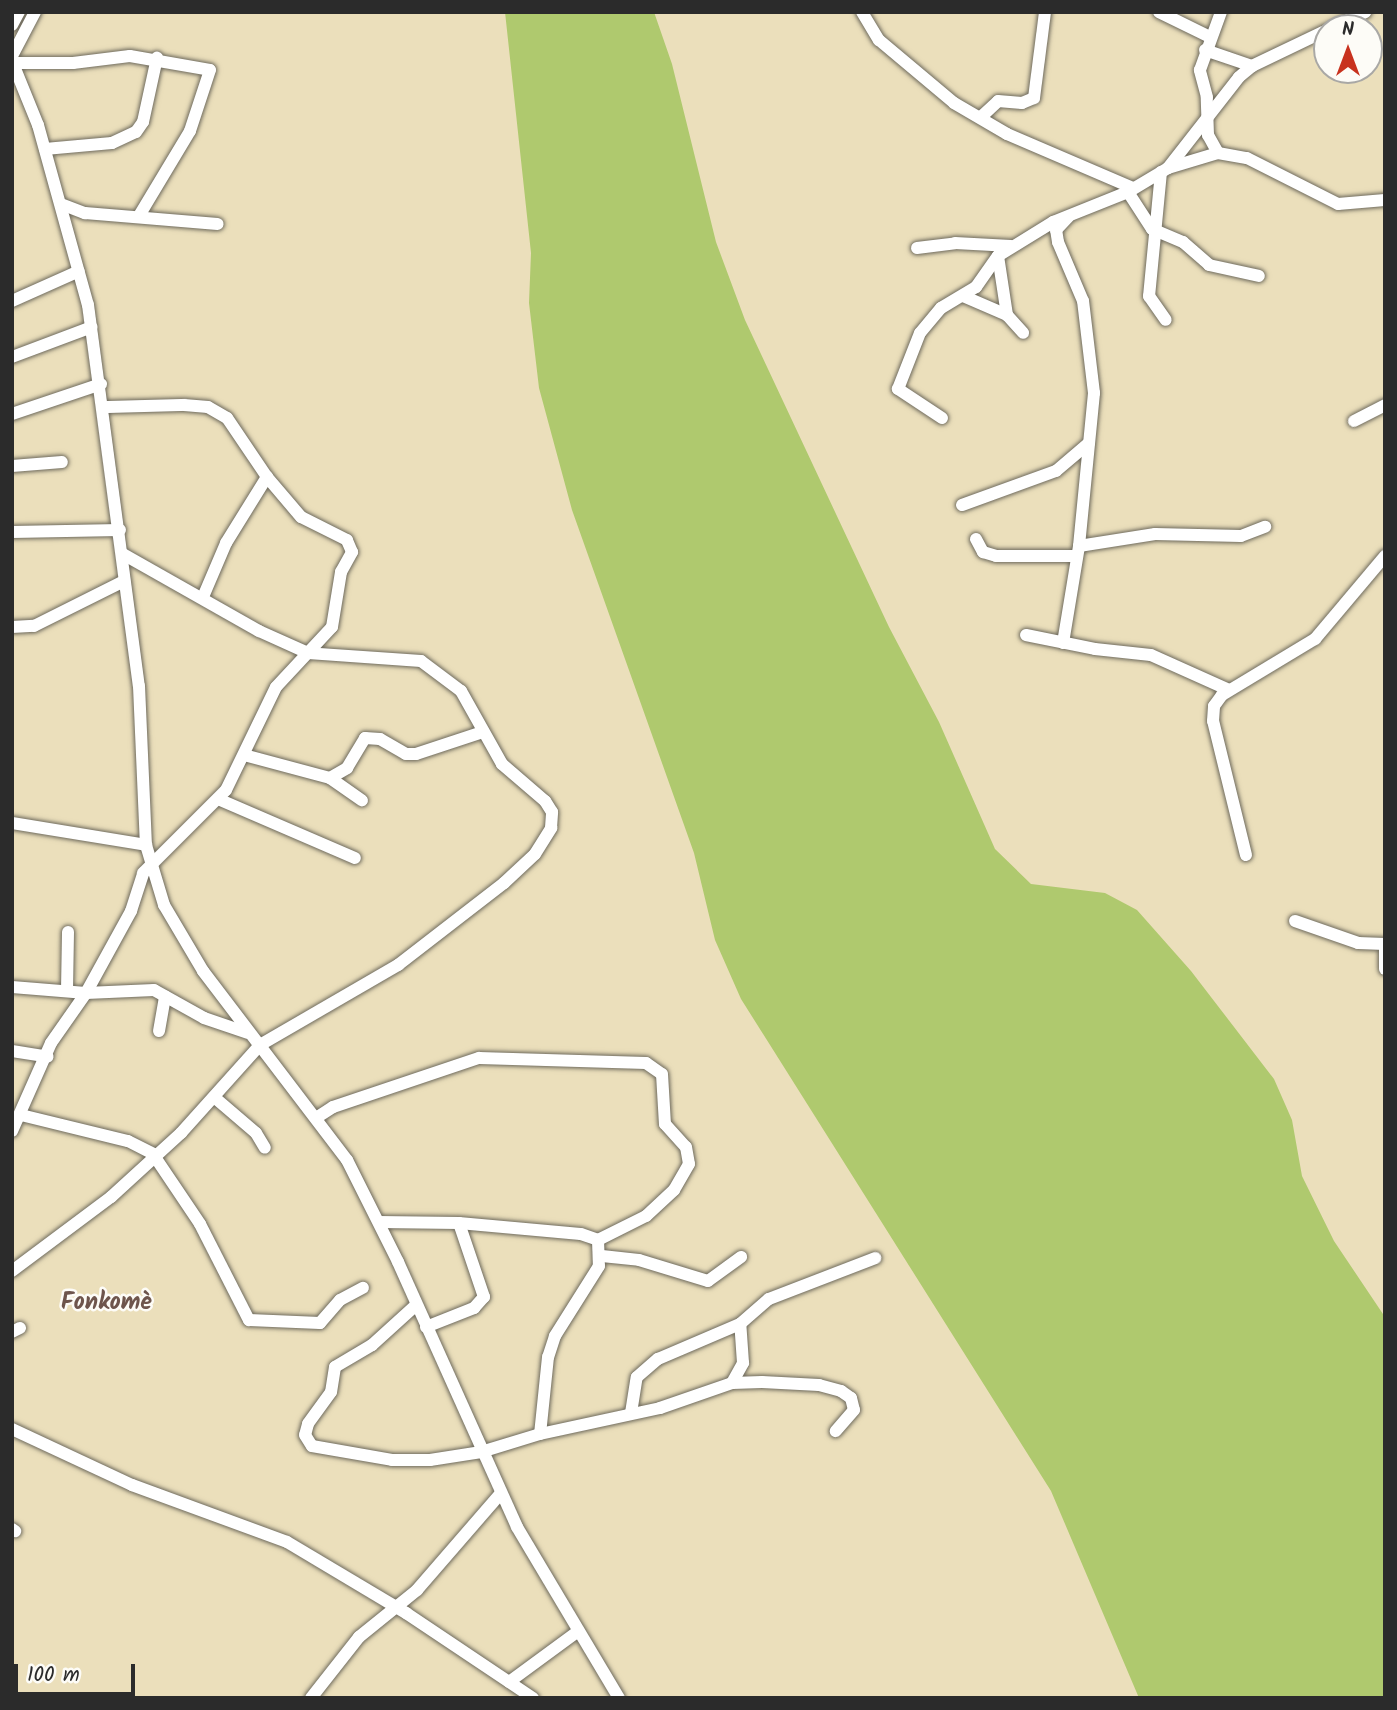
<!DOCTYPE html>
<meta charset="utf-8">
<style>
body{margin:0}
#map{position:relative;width:1397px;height:1710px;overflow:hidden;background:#ebdfbb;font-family:Kalam,sans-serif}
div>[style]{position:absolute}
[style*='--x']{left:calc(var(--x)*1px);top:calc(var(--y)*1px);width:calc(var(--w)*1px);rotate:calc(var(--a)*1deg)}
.green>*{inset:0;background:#afc96e}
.roads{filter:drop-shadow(0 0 2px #6e6a5d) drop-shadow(0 0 2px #6e6a5d)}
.minor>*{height:12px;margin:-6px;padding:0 6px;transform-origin:6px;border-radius:6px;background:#fff}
span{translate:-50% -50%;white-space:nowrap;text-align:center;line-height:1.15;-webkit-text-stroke:5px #fdfcf7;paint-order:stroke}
.quarter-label{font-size:24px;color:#6e554c;font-weight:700}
.frame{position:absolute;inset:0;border:14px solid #2b2b2b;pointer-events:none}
.north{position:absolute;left:1313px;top:14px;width:70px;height:70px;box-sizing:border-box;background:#fdfcf7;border:2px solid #a9a8a5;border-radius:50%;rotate:0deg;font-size:19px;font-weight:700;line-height:28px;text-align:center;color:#2b2b2b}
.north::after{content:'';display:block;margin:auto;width:24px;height:32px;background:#c8321e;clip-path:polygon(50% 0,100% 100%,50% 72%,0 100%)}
.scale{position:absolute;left:14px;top:1664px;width:121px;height:32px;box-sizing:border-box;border:4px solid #2b2b2b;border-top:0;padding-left:9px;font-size:21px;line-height:24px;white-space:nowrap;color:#2b2b2b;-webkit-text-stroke:5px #fdfcf7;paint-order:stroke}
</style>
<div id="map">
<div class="green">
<div style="clip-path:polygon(505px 12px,654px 12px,672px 64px,716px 242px,745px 320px,889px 627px,939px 722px,995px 849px,1031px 884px,1105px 893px,1137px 910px,1191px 971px,1274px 1079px,1292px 1120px,1302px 1176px,1334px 1241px,1385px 1317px,1385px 1698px,1139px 1698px,1051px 1491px,741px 999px,715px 940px,694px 853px,572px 510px,539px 388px,529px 303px,531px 253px)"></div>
</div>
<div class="roads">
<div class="minor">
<div style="--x:862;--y:12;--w:33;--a:59"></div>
<div style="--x:879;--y:40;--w:98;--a:40"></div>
<div style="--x:954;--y:103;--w:61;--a:30.3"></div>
<div style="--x:1007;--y:134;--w:137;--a:23.2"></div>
<div style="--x:1159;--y:12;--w:57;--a:26.1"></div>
<div style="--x:12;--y:25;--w:15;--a:-62"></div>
<div style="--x:1331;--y:28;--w:38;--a:-25"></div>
<div style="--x:1205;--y:50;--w:50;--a:18.8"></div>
<div style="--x:12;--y:56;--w:50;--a:-62.4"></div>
<div style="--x:12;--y:61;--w:69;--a:67.9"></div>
<div style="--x:38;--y:125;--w:187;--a:74.5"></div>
<div style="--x:88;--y:305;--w:384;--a:82.4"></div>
<div style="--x:139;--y:686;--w:159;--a:87.5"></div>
<div style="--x:146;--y:845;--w:63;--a:73.3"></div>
<div style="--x:164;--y:905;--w:77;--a:59.4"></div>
<div style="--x:203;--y:971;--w:238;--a:52.7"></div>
<div style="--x:347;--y:1160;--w:114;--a:63.4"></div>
<div style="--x:398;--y:1262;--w:290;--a:65.8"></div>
<div style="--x:517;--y:1527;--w:199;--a:59.2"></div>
<div style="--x:13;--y:63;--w:60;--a:0"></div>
<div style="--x:73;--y:63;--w:57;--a:-7"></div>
<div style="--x:130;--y:56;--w:81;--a:9.9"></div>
<div style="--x:210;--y:70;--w:64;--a:108.2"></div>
<div style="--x:190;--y:131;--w:99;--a:121"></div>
<div style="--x:981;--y:117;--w:23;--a:-43"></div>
<div style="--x:998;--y:101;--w:24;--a:5"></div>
<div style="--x:1022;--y:103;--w:13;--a:-23"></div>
<div style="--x:1034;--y:98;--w:87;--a:-82.7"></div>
<div style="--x:45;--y:149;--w:67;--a:-5.1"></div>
<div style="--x:112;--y:143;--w:26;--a:-25"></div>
<div style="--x:136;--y:132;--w:12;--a:-55"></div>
<div style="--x:143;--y:122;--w:66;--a:-77.7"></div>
<div style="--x:1218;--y:153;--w:21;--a:-119"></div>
<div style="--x:1208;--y:135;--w:38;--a:-92"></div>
<div style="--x:1207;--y:97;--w:28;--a:-105"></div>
<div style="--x:1200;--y:70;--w:62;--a:-70.1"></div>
<div style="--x:1168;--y:168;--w:115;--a:-52"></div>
<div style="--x:1239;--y:77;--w:17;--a:-40"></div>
<div style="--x:1252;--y:66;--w:83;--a:-25.6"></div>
<div style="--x:1161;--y:172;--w:125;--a:95.5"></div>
<div style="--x:1149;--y:296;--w:29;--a:55"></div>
<div style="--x:1128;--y:192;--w:44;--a:57"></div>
<div style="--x:1152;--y:229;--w:34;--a:23"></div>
<div style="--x:1183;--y:242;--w:35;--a:41"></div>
<div style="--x:1209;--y:265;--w:51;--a:12.4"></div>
<div style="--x:61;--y:204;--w:26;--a:21"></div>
<div style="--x:85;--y:213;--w:133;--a:4.7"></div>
<div style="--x:917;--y:248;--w:38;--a:-7"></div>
<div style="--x:955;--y:243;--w:56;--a:3.1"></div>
<div style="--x:998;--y:256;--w:60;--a:81.3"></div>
<div style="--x:963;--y:296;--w:48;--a:23.4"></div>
<div style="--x:1007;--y:315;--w:24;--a:48"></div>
<div style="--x:12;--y:301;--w:73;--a:-24.1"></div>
<div style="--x:12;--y:357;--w:85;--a:-20.6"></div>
<div style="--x:12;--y:414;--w:94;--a:-18.6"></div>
<div style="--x:942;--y:418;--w:53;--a:-146.6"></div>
<div style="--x:898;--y:389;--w:60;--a:-68.6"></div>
<div style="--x:920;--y:333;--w:33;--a:-50"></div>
<div style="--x:941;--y:308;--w:41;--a:-31"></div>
<div style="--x:976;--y:287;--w:38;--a:-55"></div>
<div style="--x:998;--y:256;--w:65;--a:-31.7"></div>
<div style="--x:1053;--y:222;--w:81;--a:-21.8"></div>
<div style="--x:1128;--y:192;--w:47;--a:-31"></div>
<div style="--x:1168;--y:168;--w:52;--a:-16.7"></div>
<div style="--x:1218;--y:153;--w:29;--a:10"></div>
<div style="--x:1247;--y:158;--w:102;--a:26.8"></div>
<div style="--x:1338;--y:204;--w:47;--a:-4.9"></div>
<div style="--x:1354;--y:421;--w:35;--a:-27"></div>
<div style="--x:12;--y:466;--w:50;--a:-4.6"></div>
<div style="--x:962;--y:505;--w:100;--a:-19.9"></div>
<div style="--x:1056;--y:471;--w:43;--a:-40.3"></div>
<div style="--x:12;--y:532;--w:108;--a:-1.1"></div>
<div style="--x:976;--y:539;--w:15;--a:62"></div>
<div style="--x:983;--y:552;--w:14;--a:17"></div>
<div style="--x:996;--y:556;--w:80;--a:0"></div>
<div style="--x:1079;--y:546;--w:77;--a:-9"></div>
<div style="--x:1155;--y:534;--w:86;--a:1.3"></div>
<div style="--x:1241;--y:536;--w:26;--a:-21"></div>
<div style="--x:203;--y:597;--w:59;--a:-66.9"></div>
<div style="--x:226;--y:543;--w:78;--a:-58.2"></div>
<div style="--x:12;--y:627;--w:22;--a:-3"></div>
<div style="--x:34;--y:626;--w:101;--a:-26.6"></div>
<div style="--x:1026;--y:635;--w:70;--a:11.5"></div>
<div style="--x:1095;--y:649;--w:56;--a:6.1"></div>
<div style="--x:1151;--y:655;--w:85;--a:24.2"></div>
<div style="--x:1063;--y:643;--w:98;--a:-80.6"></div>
<div style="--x:1079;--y:546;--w:154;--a:-84.4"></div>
<div style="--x:1094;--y:393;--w:93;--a:-96.8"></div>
<div style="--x:1083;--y:301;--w:64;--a:-113"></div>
<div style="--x:1058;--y:242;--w:12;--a:-99"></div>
<div style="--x:1056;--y:230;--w:18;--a:-47"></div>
<div style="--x:244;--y:755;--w:89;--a:15"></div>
<div style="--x:330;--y:778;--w:20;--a:-30"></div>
<div style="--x:347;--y:768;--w:35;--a:-59"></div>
<div style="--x:365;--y:738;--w:15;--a:4"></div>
<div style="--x:380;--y:739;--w:30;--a:30"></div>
<div style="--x:406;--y:754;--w:10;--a:0"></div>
<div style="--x:416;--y:754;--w:71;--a:-18.2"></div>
<div style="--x:330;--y:778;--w:39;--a:35"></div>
<div style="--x:218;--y:799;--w:149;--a:23.3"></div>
<div style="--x:12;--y:823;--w:136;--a:9.3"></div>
<div style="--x:1246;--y:855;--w:138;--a:-103.8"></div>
<div style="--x:1213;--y:721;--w:15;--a:-86"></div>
<div style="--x:1214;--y:706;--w:14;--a:-54"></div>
<div style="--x:1222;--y:695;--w:109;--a:-31.1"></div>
<div style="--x:1315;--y:639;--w:109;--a:-49.9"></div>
<div style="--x:1295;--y:921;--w:67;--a:19.2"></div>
<div style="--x:1358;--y:943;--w:27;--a:2"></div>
<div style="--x:1385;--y:944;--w:25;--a:90"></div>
<div style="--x:12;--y:987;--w:74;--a:4.6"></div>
<div style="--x:86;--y:993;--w:68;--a:-2.5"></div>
<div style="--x:154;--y:990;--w:57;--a:29.2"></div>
<div style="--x:204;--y:1018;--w:46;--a:18.8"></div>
<div style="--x:67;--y:990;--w:58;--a:-89"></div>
<div style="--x:159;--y:1031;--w:35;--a:-80"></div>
<div style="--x:12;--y:1051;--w:36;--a:9"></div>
<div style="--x:214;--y:1097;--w:55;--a:40.6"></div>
<div style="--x:256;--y:1133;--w:17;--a:59"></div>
<div style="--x:21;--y:1115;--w:110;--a:13.7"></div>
<div style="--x:128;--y:1141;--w:28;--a:27"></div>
<div style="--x:153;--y:1154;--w:84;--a:56.1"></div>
<div style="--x:200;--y:1224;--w:108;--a:63"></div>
<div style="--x:249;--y:1320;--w:71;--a:2.4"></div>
<div style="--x:320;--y:1323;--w:30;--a:-49"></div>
<div style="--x:340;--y:1300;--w:26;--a:-28"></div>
<div style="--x:316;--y:1118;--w:20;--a:-33"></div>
<div style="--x:333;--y:1107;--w:154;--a:-18.6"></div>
<div style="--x:479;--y:1058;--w:167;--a:1.7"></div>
<div style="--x:646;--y:1063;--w:19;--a:35"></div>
<div style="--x:662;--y:1074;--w:50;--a:86.6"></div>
<div style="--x:665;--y:1124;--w:31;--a:48"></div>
<div style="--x:686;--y:1147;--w:17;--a:80"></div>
<div style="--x:689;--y:1164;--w:30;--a:120"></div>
<div style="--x:674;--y:1190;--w:38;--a:137"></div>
<div style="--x:646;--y:1216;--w:54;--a:153.4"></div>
<div style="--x:12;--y:1131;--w:96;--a:-66.1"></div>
<div style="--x:51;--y:1043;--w:61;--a:-55"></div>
<div style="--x:86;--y:993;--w:94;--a:-61.2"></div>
<div style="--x:131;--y:911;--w:40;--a:-72"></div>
<div style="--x:143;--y:873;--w:117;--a:-45"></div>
<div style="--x:226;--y:790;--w:114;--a:-64.1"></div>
<div style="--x:276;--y:687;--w:82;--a:-47"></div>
<div style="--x:332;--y:627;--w:56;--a:-80.7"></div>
<div style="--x:341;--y:572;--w:23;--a:-61"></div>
<div style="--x:352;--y:552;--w:13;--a:-113"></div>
<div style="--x:347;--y:540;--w:51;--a:-153.4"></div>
<div style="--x:301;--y:517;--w:52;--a:-130.4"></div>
<div style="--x:267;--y:477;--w:71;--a:-124.1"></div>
<div style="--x:227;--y:418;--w:22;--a:-150"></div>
<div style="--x:208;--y:407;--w:24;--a:-175"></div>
<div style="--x:184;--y:405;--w:79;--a:178.5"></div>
<div style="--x:379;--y:1222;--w:80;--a:0.7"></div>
<div style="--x:459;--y:1223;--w:122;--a:5.2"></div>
<div style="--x:581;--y:1234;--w:18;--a:19"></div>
<div style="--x:598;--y:1240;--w:26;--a:88"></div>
<div style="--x:599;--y:1266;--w:83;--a:122.2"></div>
<div style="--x:555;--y:1336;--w:22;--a:108"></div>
<div style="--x:548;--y:1357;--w:77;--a:95.9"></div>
<div style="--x:602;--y:1256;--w:37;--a:6"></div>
<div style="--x:639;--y:1260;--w:72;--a:16.9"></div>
<div style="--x:708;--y:1281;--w:41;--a:-36"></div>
<div style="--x:12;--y:1271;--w:124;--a:-36.8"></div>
<div style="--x:111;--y:1197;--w:95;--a:-42.4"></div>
<div style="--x:181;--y:1133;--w:118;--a:-48.1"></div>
<div style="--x:260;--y:1045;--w:160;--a:-30.1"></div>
<div style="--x:398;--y:965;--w:134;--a:-37.7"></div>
<div style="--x:504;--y:883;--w:42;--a:-43.1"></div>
<div style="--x:535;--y:854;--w:31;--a:-58"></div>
<div style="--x:551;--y:828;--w:16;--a:-86"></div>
<div style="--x:552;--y:812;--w:13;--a:-122"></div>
<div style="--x:545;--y:801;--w:57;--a:-139.3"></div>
<div style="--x:502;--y:764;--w:84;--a:-119.3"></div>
<div style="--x:461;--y:691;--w:50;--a:-143.1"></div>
<div style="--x:421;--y:661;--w:113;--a:-176"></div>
<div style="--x:308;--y:653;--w:54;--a:-155.8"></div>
<div style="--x:259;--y:631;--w:156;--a:-150.5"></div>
<div style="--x:415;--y:1306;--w:58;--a:137.8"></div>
<div style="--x:372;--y:1345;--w:43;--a:149.3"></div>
<div style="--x:335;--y:1367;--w:25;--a:99"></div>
<div style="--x:331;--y:1392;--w:39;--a:126"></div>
<div style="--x:308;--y:1424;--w:11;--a:105"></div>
<div style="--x:305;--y:1435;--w:13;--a:58"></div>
<div style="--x:312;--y:1446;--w:81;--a:9.9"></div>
<div style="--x:392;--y:1460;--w:38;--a:0"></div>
<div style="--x:430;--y:1460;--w:52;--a:-8.9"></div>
<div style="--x:481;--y:1452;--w:62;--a:-17"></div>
<div style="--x:540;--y:1434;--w:123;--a:-12.2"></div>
<div style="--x:660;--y:1408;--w:76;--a:-19.1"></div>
<div style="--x:732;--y:1383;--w:30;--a:-2"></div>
<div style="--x:762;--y:1382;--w:57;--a:3"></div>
<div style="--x:819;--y:1385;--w:23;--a:15"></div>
<div style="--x:841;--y:1391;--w:12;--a:35"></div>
<div style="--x:851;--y:1398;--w:12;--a:76"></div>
<div style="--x:854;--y:1410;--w:28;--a:131"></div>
<div style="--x:426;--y:1327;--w:52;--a:-21.6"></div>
<div style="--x:474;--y:1308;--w:15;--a:-48"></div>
<div style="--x:484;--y:1297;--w:78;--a:-108.7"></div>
<div style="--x:12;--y:1332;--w:9;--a:-27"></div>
<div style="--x:732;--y:1383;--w:23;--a:-61"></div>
<div style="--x:743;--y:1363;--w:39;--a:-94"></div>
<div style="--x:631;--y:1413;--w:36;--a:-81"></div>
<div style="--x:637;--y:1377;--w:28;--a:-41"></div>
<div style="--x:658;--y:1359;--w:89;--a:-23.1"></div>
<div style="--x:740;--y:1324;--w:38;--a:-41"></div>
<div style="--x:769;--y:1299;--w:114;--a:-21.1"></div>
<div style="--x:12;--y:1429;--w:132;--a:25"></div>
<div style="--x:132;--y:1485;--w:165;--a:20.2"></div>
<div style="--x:287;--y:1542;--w:139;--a:30.8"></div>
<div style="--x:406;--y:1613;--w:153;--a:33.8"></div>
<div style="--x:12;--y:1529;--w:4;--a:34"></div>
<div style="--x:509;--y:1682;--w:84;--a:-36.3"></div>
<div style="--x:311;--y:1698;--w:78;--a:-51.8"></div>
<div style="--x:359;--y:1637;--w:75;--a:-39"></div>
<div style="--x:417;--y:1590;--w:128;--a:-49.1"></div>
</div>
</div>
<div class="quarter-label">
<span style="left:106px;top:1303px">Fonkomè</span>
</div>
<div class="frame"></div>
<div class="north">N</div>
<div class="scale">100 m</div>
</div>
